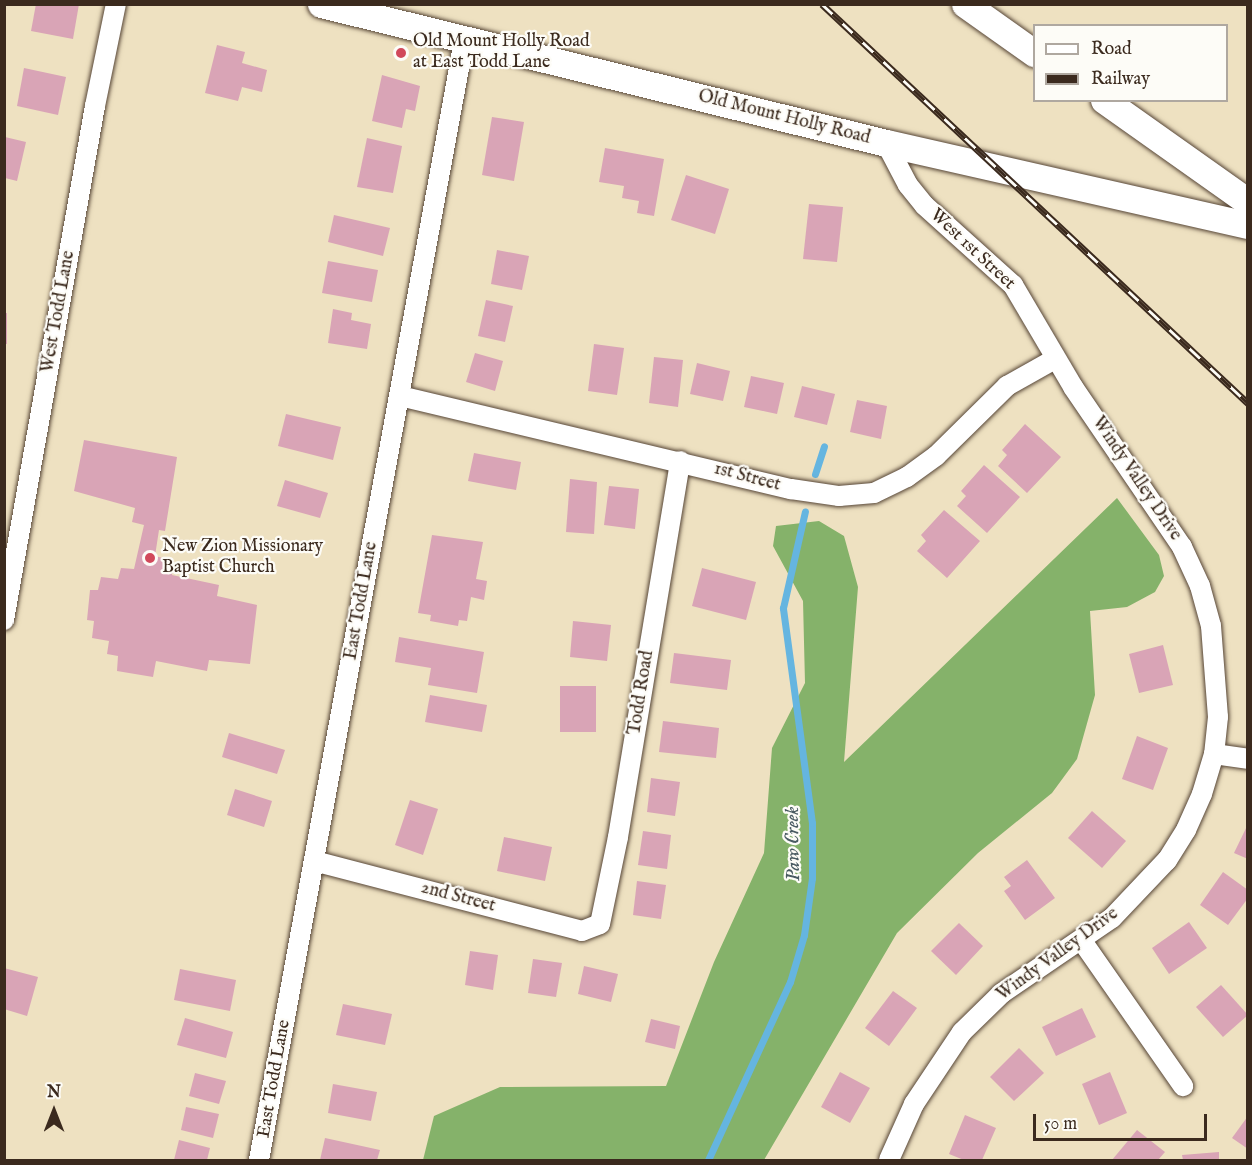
<!DOCTYPE html>
<style>
body{margin:0}
#map{position:relative;width:1252px;height:1165px;overflow:hidden;background:#eee1c1;font-family:"IM FELL English",serif}
div>[style]{position:absolute}
[style*='--x']{left:calc(var(--x)*1px);top:calc(var(--y)*1px);width:calc(var(--w)*1px);rotate:calc(var(--a)*1deg)}
.forest>*{inset:0;background:#85b26a}
.stream>*{height:7px;margin:-3.5px;padding:0 3.5px;transform-origin:3.5px;border-radius:3.5px;background:#65b5e0}
.building>*{inset:0;background:#d9a4b6}
.roads{filter:drop-shadow(0 0 2px #564536) drop-shadow(0 0 2px #564536)}
.street>*{height:20px;margin:-10px;padding:0 10px;transform-origin:10px;border-radius:10px;background:#fff}
.secondary>*{height:27px;margin:-13.5px;padding:0 13.5px;transform-origin:13.5px;border-radius:13.5px;background:#fff}
.rail>*{height:7px;margin-top:-3.5px;transform-origin:0;background:repeating-linear-gradient(90deg,#fdfcf7 0 14px,#3b2a1e 0 28px);box-sizing:border-box;border-block:2px solid #3b2a1e}
.dots>*{width:16px;height:16px;translate:-50% -50%;box-sizing:border-box;border:3px solid #fdfcf7;border-radius:50%}
span{translate:-50% -50%;white-space:nowrap;text-align:center;line-height:1.15;-webkit-text-stroke:4.5px #fdfcf7;paint-order:stroke}
.poi-label{font-size:18px;color:#3b2a1e}
.left{translate:0 -50%;text-align:left}
.street-label{font-size:18px;color:#3b2a1e}
.water-label{font-size:20px;color:#4a5b62;font-style:italic}
.frame{position:absolute;inset:0;border:6px solid #3b2a1e;pointer-events:none}
.legend{position:absolute;left:1033px;top:24px;width:195px;height:78px;box-sizing:border-box;background:#fdfcf7;border:2px solid #afa8a0;margin:0;padding:8px 10px;list-style:none;font-size:18px;color:#3b2a1e}
.legend li{display:flex;align-items:center;gap:12px;height:30px}
.legend b{width:30px;border:2px solid #afa8a0}
.north{position:absolute;left:24px;top:1081px;width:60px;height:60px;-webkit-text-stroke:4px #fdfcf7;paint-order:stroke;rotate:0deg;font-size:16px;font-weight:700;line-height:24px;text-align:center;color:#3b2a1e}
.north::after{content:'';display:block;margin:auto;width:21px;height:27px;background:#3b2a1e;clip-path:polygon(50% 0,100% 100%,50% 72%,0 100%)}
.scale{position:absolute;left:1033px;top:1114px;width:174px;height:27px;box-sizing:border-box;border:3px solid #3b2a1e;border-top:0;padding-left:8px;font-size:18px;line-height:21px;white-space:nowrap;color:#3b2a1e;-webkit-text-stroke:4px #fdfcf7;paint-order:stroke}
</style>
<div id="map">
<div class="forest">
<div style="clip-path:polygon(1117px 498px,1159px 555px,1164px 576px,1155px 592px,1127px 607px,1090px 611px,1095px 695px,1077px 759px,1052px 793px,978px 853px,897px 933px,764px 1160px,423px 1160px,434px 1116px,500px 1087px,666px 1086px,714px 962px,764px 853px,772px 748px,805px 683px,803px 601px,773px 546px,776px 526px,819px 521px,844px 536px,858px 587px,844px 762px)"></div>
</div>
<div class="stream">
<div style="--x:815;--y:474;--w:29;--a:-72"></div>
<div style="--x:708;--y:1160;--w:196;--a:-65.3"></div>
<div style="--x:790;--y:982;--w:49;--a:-73.4"></div>
<div style="--x:804;--y:935;--w:58;--a:-82"></div>
<div style="--x:812;--y:878;--w:55;--a:-90"></div>
<div style="--x:812;--y:823;--w:217;--a:-97.7"></div>
<div style="--x:783;--y:608;--w:99;--a:-77.2"></div>
</div>
<div class="building">
<div style="clip-path:polygon(36px 4px,79px 4px,73px 39px,31px 31px)"></div>
<div style="clip-path:polygon(217px 45px,245px 52px,242px 63px,267px 70px,262px 92px,242px 87px,238px 101px,205px 93px)"></div>
<div style="clip-path:polygon(24px 68px,66px 77px,58px 115px,17px 106px)"></div>
<div style="clip-path:polygon(382px 75px,420px 86px,415px 111px,406px 109px,402px 128px,372px 121px)"></div>
<div style="clip-path:polygon(492px 117px,524px 122px,514px 181px,482px 175px)"></div>
<div style="clip-path:polygon(5px 137px,26px 142px,17px 181px,5px 178px)"></div>
<div style="clip-path:polygon(367px 138px,402px 146px,393px 193px,357px 187px)"></div>
<div style="clip-path:polygon(605px 148px,664px 159px,654px 216px,637px 213px,639px 201px,622px 198px,624px 186px,599px 182px)"></div>
<div style="clip-path:polygon(686px 175px,729px 189px,715px 234px,671px 220px)"></div>
<div style="clip-path:polygon(809px 204px,843px 207px,837px 262px,803px 259px)"></div>
<div style="clip-path:polygon(334px 215px,390px 228px,383px 256px,328px 242px)"></div>
<div style="clip-path:polygon(497px 250px,529px 256px,522px 290px,491px 284px)"></div>
<div style="clip-path:polygon(328px 261px,378px 270px,372px 302px,322px 293px)"></div>
<div style="clip-path:polygon(486px 300px,513px 306px,505px 342px,478px 336px)"></div>
<div style="clip-path:polygon(333px 309px,352px 313px,351px 320px,371px 324px,367px 349px,328px 343px)"></div>
<div style="clip-path:polygon(4px 313px,7px 313px,7px 344px,4px 344px)"></div>
<div style="clip-path:polygon(594px 344px,624px 348px,617px 395px,588px 391px)"></div>
<div style="clip-path:polygon(475px 353px,503px 361px,495px 391px,466px 382px)"></div>
<div style="clip-path:polygon(654px 357px,683px 360px,678px 407px,649px 403px)"></div>
<div style="clip-path:polygon(697px 363px,730px 371px,723px 401px,690px 394px)"></div>
<div style="clip-path:polygon(751px 376px,784px 383px,777px 414px,744px 407px)"></div>
<div style="clip-path:polygon(802px 386px,835px 394px,827px 425px,794px 417px)"></div>
<div style="clip-path:polygon(857px 400px,887px 406px,881px 439px,850px 432px)"></div>
<div style="clip-path:polygon(286px 414px,341px 427px,333px 460px,278px 446px)"></div>
<div style="clip-path:polygon(1025px 424px,1061px 457px,1027px 493px,998px 466px,1007px 455px,1002px 450px)"></div>
<div style="clip-path:polygon(84px 440px,177px 457px,165px 531px,159px 530px,155px 556px,174px 561px,172px 575px,219px 585px,217px 596px,257px 605px,250px 664px,209px 660px,207px 671px,156px 661px,153px 677px,117px 671px,118px 656px,107px 654px,109px 641px,92px 638px,94px 621px,87px 620px,90px 590px,98px 590px,101px 577px,118px 579px,121px 568px,134px 569px,144px 525px,132px 522px,135px 508px,74px 491px)"></div>
<div style="clip-path:polygon(474px 453px,521px 462px,516px 490px,468px 481px)"></div>
<div style="clip-path:polygon(984px 465px,1020px 497px,987px 533px,957px 506px,966px 496px,961px 491px)"></div>
<div style="clip-path:polygon(570px 479px,597px 482px,594px 534px,566px 532px)"></div>
<div style="clip-path:polygon(285px 480px,328px 493px,320px 518px,277px 506px)"></div>
<div style="clip-path:polygon(609px 486px,639px 489px,635px 529px,604px 525px)"></div>
<div style="clip-path:polygon(944px 510px,980px 541px,947px 578px,917px 551px,926px 541px,921px 535px)"></div>
<div style="clip-path:polygon(432px 535px,483px 542px,476px 579px,487px 581px,484px 600px,471px 597px,467px 621px,459px 620px,458px 626px,430px 621px,431px 615px,418px 613px)"></div>
<div style="clip-path:polygon(702px 568px,756px 582px,746px 620px,692px 606px)"></div>
<div style="clip-path:polygon(573px 621px,611px 625px,607px 661px,570px 657px)"></div>
<div style="clip-path:polygon(399px 637px,484px 652px,477px 693px,428px 685px,431px 668px,395px 662px)"></div>
<div style="clip-path:polygon(1163px 645px,1173px 685px,1139px 693px,1129px 654px)"></div>
<div style="clip-path:polygon(674px 653px,731px 660px,727px 690px,670px 683px)"></div>
<div style="clip-path:polygon(560px 686px,596px 686px,596px 732px,560px 732px)"></div>
<div style="clip-path:polygon(430px 695px,487px 705px,482px 732px,425px 722px)"></div>
<div style="clip-path:polygon(663px 721px,719px 728px,716px 758px,659px 752px)"></div>
<div style="clip-path:polygon(229px 733px,285px 750px,277px 774px,222px 757px)"></div>
<div style="clip-path:polygon(1137px 736px,1168px 748px,1153px 790px,1122px 779px)"></div>
<div style="clip-path:polygon(651px 778px,680px 782px,675px 816px,647px 812px)"></div>
<div style="clip-path:polygon(235px 789px,272px 801px,264px 827px,227px 815px)"></div>
<div style="clip-path:polygon(410px 800px,438px 809px,423px 855px,395px 845px)"></div>
<div style="clip-path:polygon(1092px 811px,1126px 841px,1102px 868px,1068px 838px)"></div>
<div style="clip-path:polygon(1248px 824px,1248px 859px,1234px 853px)"></div>
<div style="clip-path:polygon(643px 831px,671px 835px,667px 869px,638px 865px)"></div>
<div style="clip-path:polygon(504px 837px,552px 847px,545px 881px,497px 871px)"></div>
<div style="clip-path:polygon(1027px 860px,1055px 898px,1025px 920px,1004px 891px,1011px 886px,1004px 877px)"></div>
<div style="clip-path:polygon(1223px 872px,1248px 890px,1248px 898px,1228px 925px,1200px 905px)"></div>
<div style="clip-path:polygon(637px 881px,666px 885px,661px 919px,633px 915px)"></div>
<div style="clip-path:polygon(1189px 922px,1207px 948px,1169px 974px,1152px 948px)"></div>
<div style="clip-path:polygon(959px 923px,983px 946px,956px 975px,931px 951px)"></div>
<div style="clip-path:polygon(470px 951px,498px 955px,493px 990px,465px 985px)"></div>
<div style="clip-path:polygon(533px 959px,562px 963px,556px 997px,528px 993px)"></div>
<div style="clip-path:polygon(584px 966px,618px 974px,611px 1002px,578px 994px)"></div>
<div style="clip-path:polygon(4px 968px,38px 977px,27px 1016px,4px 1009px)"></div>
<div style="clip-path:polygon(180px 969px,236px 980px,230px 1011px,174px 1000px)"></div>
<div style="clip-path:polygon(1221px 985px,1248px 1015px,1223px 1037px,1196px 1007px)"></div>
<div style="clip-path:polygon(893px 991px,917px 1008px,889px 1046px,865px 1028px)"></div>
<div style="clip-path:polygon(343px 1004px,392px 1014px,385px 1045px,336px 1035px)"></div>
<div style="clip-path:polygon(1082px 1008px,1096px 1037px,1056px 1056px,1042px 1027px)"></div>
<div style="clip-path:polygon(185px 1018px,233px 1032px,226px 1058px,177px 1045px)"></div>
<div style="clip-path:polygon(651px 1019px,680px 1026px,675px 1049px,645px 1042px)"></div>
<div style="clip-path:polygon(1019px 1048px,1044px 1073px,1014px 1101px,990px 1077px)"></div>
<div style="clip-path:polygon(840px 1072px,870px 1088px,850px 1123px,821px 1107px)"></div>
<div style="clip-path:polygon(1110px 1072px,1127px 1113px,1099px 1125px,1082px 1084px)"></div>
<div style="clip-path:polygon(195px 1073px,226px 1081px,219px 1104px,189px 1096px)"></div>
<div style="clip-path:polygon(333px 1084px,377px 1092px,371px 1121px,328px 1113px)"></div>
<div style="clip-path:polygon(186px 1107px,219px 1114px,213px 1138px,181px 1130px)"></div>
<div style="clip-path:polygon(965px 1115px,996px 1128px,982px 1160px,964px 1160px,949px 1154px)"></div>
<div style="clip-path:polygon(1248px 1116px,1248px 1149px,1232px 1138px)"></div>
<div style="clip-path:polygon(1137px 1130px,1165px 1152px,1158px 1160px,1112px 1160px)"></div>
<div style="clip-path:polygon(325px 1138px,380px 1150px,377px 1160px,320px 1160px)"></div>
<div style="clip-path:polygon(179px 1140px,210px 1148px,207px 1160px,174px 1160px)"></div>
<div style="clip-path:polygon(1219px 1152px,1219px 1160px,1183px 1160px,1182px 1155px)"></div>
</div>
<div class="roads">
<div class="street">
<div style="--x:886;--y:143;--w:47;--a:62.4"></div>
<div style="--x:908;--y:185;--w:26;--a:51"></div>
<div style="--x:924;--y:205;--w:120;--a:42"></div>
<div style="--x:1013;--y:285;--w:118;--a:59.5"></div>
<div style="--x:1073;--y:387;--w:194;--a:55.7"></div>
<div style="--x:1182;--y:547;--w:43;--a:65.2"></div>
<div style="--x:1200;--y:586;--w:41;--a:74.6"></div>
<div style="--x:1211;--y:626;--w:91;--a:85.6"></div>
<div style="--x:1218;--y:717;--w:37;--a:96"></div>
<div style="--x:1214;--y:754;--w:42;--a:106.7"></div>
<div style="--x:1202;--y:794;--w:39;--a:114"></div>
<div style="--x:1186;--y:830;--w:36;--a:122"></div>
<div style="--x:1167;--y:860;--w:80;--a:133.5"></div>
<div style="--x:1112;--y:918;--w:133;--a:145.7"></div>
<div style="--x:1002;--y:993;--w:56;--a:135.7"></div>
<div style="--x:962;--y:1032;--w:87;--a:123.7"></div>
<div style="--x:914;--y:1104;--w:61;--a:114.1"></div>
<div style="--x:400;--y:396;--w:402;--a:13.4"></div>
<div style="--x:791;--y:489;--w:49;--a:8.3"></div>
<div style="--x:839;--y:496;--w:35;--a:-5"></div>
<div style="--x:874;--y:493;--w:37;--a:-26"></div>
<div style="--x:907;--y:477;--w:36;--a:-36"></div>
<div style="--x:936;--y:456;--w:100;--a:-44.6"></div>
<div style="--x:1007;--y:386;--w:55;--a:-29.4"></div>
<div style="--x:4;--y:620;--w:522;--a:-79.96"></div>
<div style="--x:95;--y:106;--w:104;--a:-78.4"></div>
<div style="--x:1214;--y:754;--w:34;--a:8"></div>
<div style="--x:314;--y:861;--w:277;--a:14.6"></div>
<div style="--x:582;--y:931;--w:19;--a:-21"></div>
<div style="--x:600;--y:924;--w:89;--a:-78.3"></div>
<div style="--x:618;--y:837;--w:381;--a:-80.6"></div>
<div style="--x:1082;--y:941;--w:177;--a:55.1"></div>
<div style="--x:259;--y:1160;--w:1138;--a:-79.62"></div>
</div>
<div class="secondary">
<div style="--x:321;--y:4;--w:582;--a:13.82"></div>
<div style="--x:886;--y:143;--w:371;--a:12.8"></div>
<div style="--x:965;--y:4;--w:85;--a:35.4"></div>
<div style="--x:1104;--y:100;--w:176;--a:35.3"></div>
</div>
</div>
<div class="rail">
<div style="--x:822;--y:4;--w:584;--a:43.13"></div>
</div>
<div class="dots">
<div style="left:401px;top:53px;background:#d1495b"></div>
<div style="left:150px;top:558px;background:#d1495b"></div>
</div>
<div class="poi-label">
<span class="left" style="left:413px;top:53px">Old Mount Holly Road<br>at East Todd Lane</span>
<span class="left" style="left:162px;top:558px">New Zion Missionary<br>Baptist Church</span>
</div>
<div class="street-label">
<span style="left:784px;top:118px;rotate:14deg">Old Mount Holly Road</span>
<span style="left:972px;top:250px;rotate:43deg">West 1st Street</span>
<span style="left:59px;top:312px;rotate:-80deg">West Todd Lane</span>
<span style="left:747px;top:478px;rotate:15deg">1st Street</span>
<span style="left:1136px;top:479px;rotate:56deg">Windy Valley Drive</span>
<span style="left:362px;top:601px;rotate:-80deg">East Todd Lane</span>
<span style="left:642px;top:693px;rotate:-81deg">Todd Road</span>
<span style="left:458px;top:898px;rotate:15deg">2nd Street</span>
<span style="left:1058px;top:955px;rotate:-36deg">Windy Valley Drive</span>
<span style="left:275px;top:1079px;rotate:-80deg">East Todd Lane</span>
</div>
<div class="water-label">
<span style="left:793px;top:844px;rotate:-91deg">Paw Creek</span>
</div>
<div class="frame"></div>
<ul class="legend">
<li><b style="height:8px;background:#fff"></b>Road</li>
<li><b style="height:8px;background:#3b2a1e"></b>Railway</li>
</ul>
<div class="north">N</div>
<div class="scale">50 m</div>
</div>
